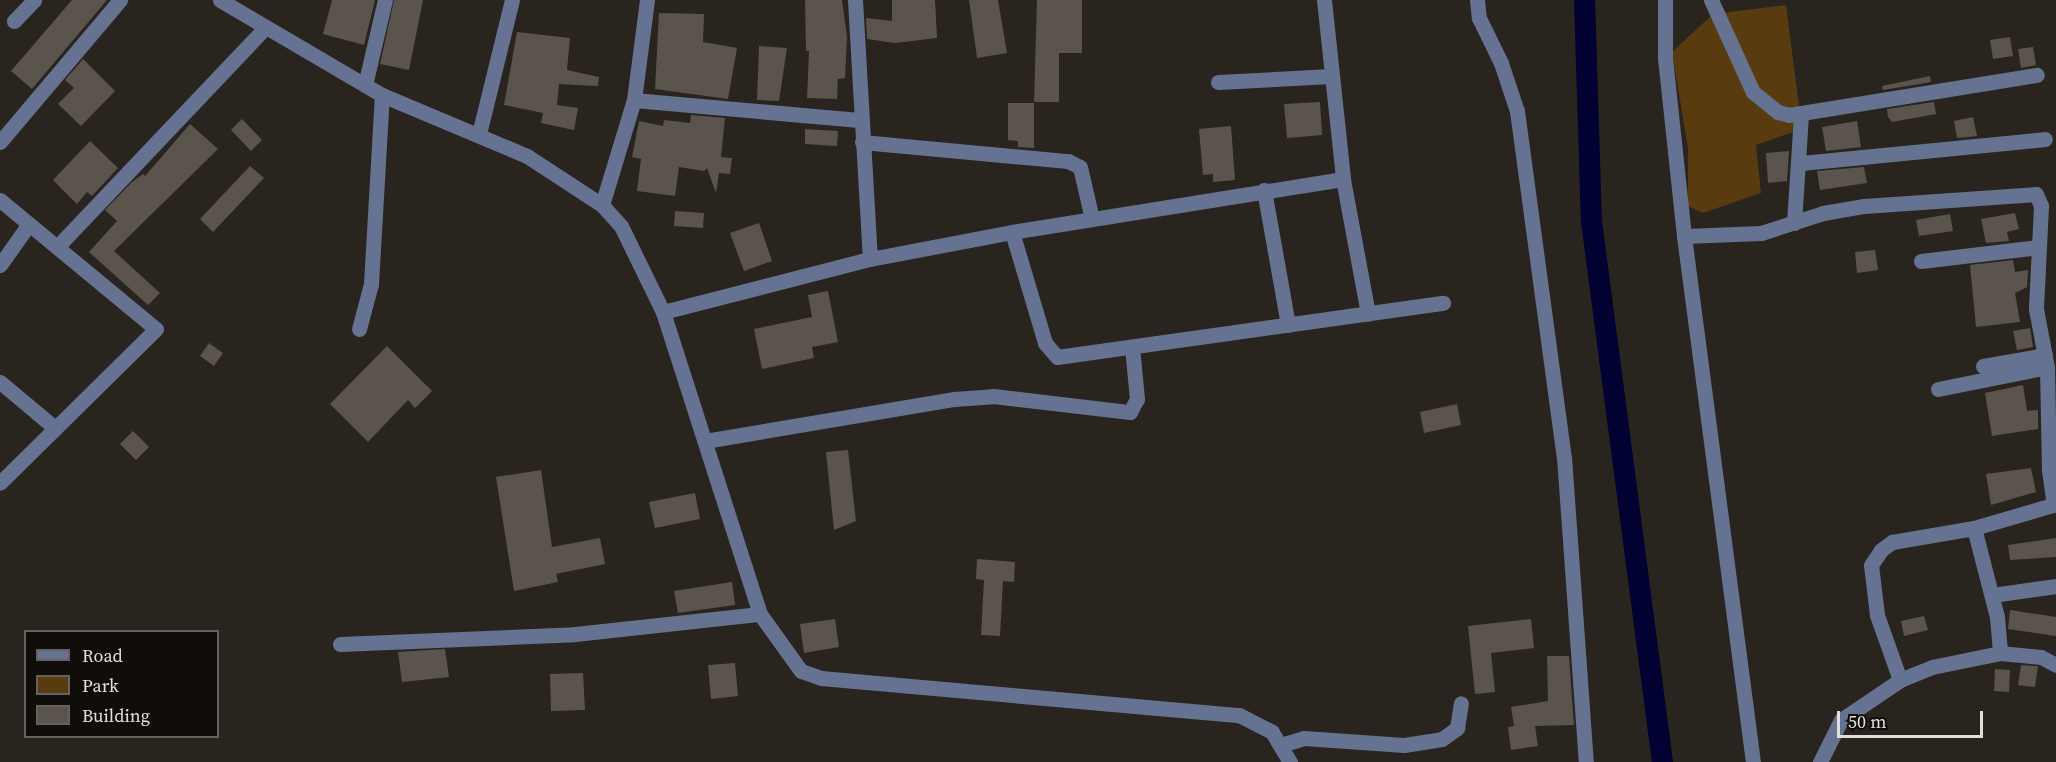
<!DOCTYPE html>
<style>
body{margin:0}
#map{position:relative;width:2056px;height:762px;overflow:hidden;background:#29241d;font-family:"Source Serif 4",serif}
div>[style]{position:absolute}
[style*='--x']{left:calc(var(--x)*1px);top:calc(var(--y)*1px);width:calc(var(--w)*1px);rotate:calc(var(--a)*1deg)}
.green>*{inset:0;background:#583b0f}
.canal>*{height:21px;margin:-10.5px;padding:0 10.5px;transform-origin:10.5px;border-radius:10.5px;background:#020232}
.building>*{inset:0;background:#5a544d}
.minor>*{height:15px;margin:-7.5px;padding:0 7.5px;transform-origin:7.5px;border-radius:7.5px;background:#667292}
span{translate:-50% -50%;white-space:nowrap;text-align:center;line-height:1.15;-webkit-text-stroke:4.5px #100d0b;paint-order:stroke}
.legend{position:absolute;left:24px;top:630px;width:195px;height:108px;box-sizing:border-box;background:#100d0b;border:2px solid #64615e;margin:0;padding:8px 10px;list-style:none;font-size:18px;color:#e2deda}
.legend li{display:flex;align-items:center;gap:12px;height:30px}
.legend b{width:30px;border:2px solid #64615e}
.scale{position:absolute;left:1837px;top:711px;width:146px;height:27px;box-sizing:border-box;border:3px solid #e2deda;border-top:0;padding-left:8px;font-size:18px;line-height:21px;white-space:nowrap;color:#e2deda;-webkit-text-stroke:4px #100d0b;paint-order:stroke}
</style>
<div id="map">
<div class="green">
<div style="clip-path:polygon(1786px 5px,1802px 129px,1756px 145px,1761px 193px,1703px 213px,1688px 206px,1688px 148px,1672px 52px,1713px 14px)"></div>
</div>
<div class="canal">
<div style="--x:1584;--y:0;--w:221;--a:88.2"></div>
<div style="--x:1591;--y:221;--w:546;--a:82.52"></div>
</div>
<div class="building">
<div style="clip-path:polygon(72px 0,107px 0,32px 89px,11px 71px)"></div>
<div style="clip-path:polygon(332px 0,375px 0,364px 45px,323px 34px)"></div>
<div style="clip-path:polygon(394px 0,423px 0,409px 70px,380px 64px)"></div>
<div style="clip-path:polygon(805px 0,842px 0,847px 37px,845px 78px,838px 79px,837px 99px,807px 98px,809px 51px,806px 51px)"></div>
<div style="clip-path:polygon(892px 0,935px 0,937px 38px,895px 43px,867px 39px,866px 18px,892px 21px)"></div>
<div style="clip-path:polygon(969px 0,998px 0,1007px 53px,977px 58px)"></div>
<div style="clip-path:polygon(1037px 0,1082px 0,1082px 53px,1059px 53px,1059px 102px,1034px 102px)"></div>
<div style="clip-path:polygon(659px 13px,704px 14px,703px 42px,737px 48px,728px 99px,655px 89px)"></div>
<div style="clip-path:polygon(517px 32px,570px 38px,567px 70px,599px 77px,598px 86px,559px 84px,557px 105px,578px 108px,574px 130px,541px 123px,543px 113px,504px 105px)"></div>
<div style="clip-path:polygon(2010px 37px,2013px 56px,1993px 59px,1990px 40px)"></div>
<div style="clip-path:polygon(759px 46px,787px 48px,779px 101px,757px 100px)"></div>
<div style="clip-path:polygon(2033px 47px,2036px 65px,2021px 68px,2018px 49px)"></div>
<div style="clip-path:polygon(83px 59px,115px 91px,81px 126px,58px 104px,74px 88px,65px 80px)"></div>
<div style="clip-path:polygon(1930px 76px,1931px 82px,1883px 90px,1882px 86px)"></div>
<div style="clip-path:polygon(1320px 102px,1322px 135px,1287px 138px,1284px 104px)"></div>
<div style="clip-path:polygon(1934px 102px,1936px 114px,1892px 122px,1888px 117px,1887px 109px)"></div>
<div style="clip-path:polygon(1008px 103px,1034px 103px,1034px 148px,1018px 147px,1018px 141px,1008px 140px)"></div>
<div style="clip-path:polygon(691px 115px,725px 118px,721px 157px,732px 158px,730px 174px,719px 173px,716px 193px,707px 168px,704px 171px,679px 167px,675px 196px,637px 191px,641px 159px,632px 157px,639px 121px,663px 126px,664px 120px,690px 123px)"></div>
<div style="clip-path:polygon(1973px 117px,1977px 136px,1957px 138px,1954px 121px)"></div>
<div style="clip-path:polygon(242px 119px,262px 140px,251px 151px,231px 130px)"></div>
<div style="clip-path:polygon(1857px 121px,1861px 147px,1826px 151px,1822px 127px)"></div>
<div style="clip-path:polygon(190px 124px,218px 149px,114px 251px,160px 293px,148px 305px,89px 252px,117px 221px,105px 210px,132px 182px,143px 174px,145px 176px)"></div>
<div style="clip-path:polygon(1231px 126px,1235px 180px,1213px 182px,1213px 174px,1203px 175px,1199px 129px)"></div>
<div style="clip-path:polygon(805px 129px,838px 131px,837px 146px,805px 144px)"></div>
<div style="clip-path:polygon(90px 141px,118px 168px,92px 196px,87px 192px,77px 204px,53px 180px)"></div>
<div style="clip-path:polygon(1789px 151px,1787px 181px,1768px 183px,1766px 153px)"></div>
<div style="clip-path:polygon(250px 166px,264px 178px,213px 232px,200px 219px)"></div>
<div style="clip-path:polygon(1864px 167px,1867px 183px,1820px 190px,1817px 171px)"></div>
<div style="clip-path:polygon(675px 211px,704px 213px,703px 228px,674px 226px)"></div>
<div style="clip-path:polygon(2015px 213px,2019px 229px,2007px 232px,2009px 241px,1986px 243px,1981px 219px)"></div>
<div style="clip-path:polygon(1950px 214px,1953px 231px,1919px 236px,1916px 220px)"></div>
<div style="clip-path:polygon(759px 223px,772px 261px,744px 271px,730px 233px)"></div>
<div style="clip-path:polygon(1875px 250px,1878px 270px,1857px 273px,1855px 252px)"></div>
<div style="clip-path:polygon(2013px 260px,2015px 272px,2028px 270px,2027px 287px,2015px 293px,2020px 322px,1976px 327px,1970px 265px)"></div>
<div style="clip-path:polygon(828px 291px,838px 342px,812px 347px,814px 358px,762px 369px,754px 329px,812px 317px,808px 295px)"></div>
<div style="clip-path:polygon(2030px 328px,2033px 347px,2017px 350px,2013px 331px)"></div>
<div style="clip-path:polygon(209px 343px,223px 353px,214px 366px,200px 356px)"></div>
<div style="clip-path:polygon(387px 346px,432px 391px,415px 408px,408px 400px,368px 442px,330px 404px)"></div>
<div style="clip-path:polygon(2023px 385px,2027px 411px,2038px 410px,2038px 429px,1992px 436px,1985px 393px)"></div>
<div style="clip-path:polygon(1457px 404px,1461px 425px,1424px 433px,1420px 412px)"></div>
<div style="clip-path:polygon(133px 431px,149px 447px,136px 460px,120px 444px)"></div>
<div style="clip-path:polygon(848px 450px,856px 521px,834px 530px,826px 452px)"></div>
<div style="clip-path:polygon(2031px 468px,2036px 492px,1991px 505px,1986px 474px)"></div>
<div style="clip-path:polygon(541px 470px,552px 547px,600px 538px,605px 564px,556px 574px,558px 582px,514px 591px,496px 477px)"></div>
<div style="clip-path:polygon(695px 493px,700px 519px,655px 528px,649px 502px)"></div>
<div style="clip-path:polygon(2056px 538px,2056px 557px,2010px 560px,2008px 545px)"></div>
<div style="clip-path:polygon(977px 559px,1015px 562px,1014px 582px,1003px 581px,1000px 636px,981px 635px,984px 580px,976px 579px)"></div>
<div style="clip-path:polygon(732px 582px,735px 605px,678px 613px,674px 591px)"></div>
<div style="clip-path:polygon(2010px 610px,2056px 617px,2056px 636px,2008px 629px)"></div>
<div style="clip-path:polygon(1924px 616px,1928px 630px,1904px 636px,1901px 621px)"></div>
<div style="clip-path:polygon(835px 619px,839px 647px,804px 653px,800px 624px)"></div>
<div style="clip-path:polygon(1531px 619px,1534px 648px,1491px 653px,1495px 692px,1475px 694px,1468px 626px)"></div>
<div style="clip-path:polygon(445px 649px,449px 677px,402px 682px,398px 652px)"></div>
<div style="clip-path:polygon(1547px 656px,1569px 656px,1574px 725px,1535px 726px,1538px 746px,1511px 750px,1508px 727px,1514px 726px,1511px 707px,1548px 701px)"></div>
<div style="clip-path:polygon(735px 663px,738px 696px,711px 699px,708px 665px)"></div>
<div style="clip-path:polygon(2021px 665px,2038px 666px,2035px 687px,2018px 685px)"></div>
<div style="clip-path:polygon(1995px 669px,2010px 670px,2009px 692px,1994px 691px)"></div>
<div style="clip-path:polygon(583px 673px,585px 710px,551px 711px,550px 674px)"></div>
</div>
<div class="minor">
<div style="--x:220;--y:0;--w:188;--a:30.4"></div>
<div style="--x:382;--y:95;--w:157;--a:22.8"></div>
<div style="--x:527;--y:156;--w:90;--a:33.2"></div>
<div style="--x:602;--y:205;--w:28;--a:48"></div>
<div style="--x:621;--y:226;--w:96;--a:64"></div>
<div style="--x:663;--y:312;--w:317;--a:72.2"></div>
<div style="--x:760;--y:614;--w:70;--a:54.3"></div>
<div style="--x:801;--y:671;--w:21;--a:19"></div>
<div style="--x:821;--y:678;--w:420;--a:5.1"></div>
<div style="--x:1239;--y:715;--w:37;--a:27"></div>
<div style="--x:1272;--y:732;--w:35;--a:59"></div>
<div style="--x:855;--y:0;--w:259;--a:86.7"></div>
<div style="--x:1324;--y:0;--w:180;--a:83.9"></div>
<div style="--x:1343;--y:179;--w:137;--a:79.5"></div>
<div style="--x:1477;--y:0;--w:18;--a:84"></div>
<div style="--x:1479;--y:18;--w:50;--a:63.9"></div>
<div style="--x:1501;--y:63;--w:51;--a:71.6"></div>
<div style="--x:1517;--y:111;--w:349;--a:82.3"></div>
<div style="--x:1564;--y:457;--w:306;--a:85.9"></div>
<div style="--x:1665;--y:0;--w:58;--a:90"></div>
<div style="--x:1665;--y:58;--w:179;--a:83.9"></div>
<div style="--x:1684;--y:236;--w:531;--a:82.53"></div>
<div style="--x:1711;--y:0;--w:101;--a:65.5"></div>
<div style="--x:1753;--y:92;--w:32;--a:39"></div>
<div style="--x:1778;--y:112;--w:11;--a:15"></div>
<div style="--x:1789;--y:115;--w:251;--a:-9.2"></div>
<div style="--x:14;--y:21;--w:29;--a:-46"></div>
<div style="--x:1218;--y:82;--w:113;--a:-3"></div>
<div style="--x:365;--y:85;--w:87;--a:-76.8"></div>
<div style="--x:634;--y:100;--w:101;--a:-82.6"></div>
<div style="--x:479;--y:134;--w:138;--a:-76.2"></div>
<div style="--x:0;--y:142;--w:186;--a:-49.8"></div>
<div style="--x:862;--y:142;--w:207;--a:5.3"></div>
<div style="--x:1068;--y:161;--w:13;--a:27"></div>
<div style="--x:1080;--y:167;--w:53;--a:77"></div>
<div style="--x:1801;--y:163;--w:245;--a:-5.6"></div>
<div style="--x:1264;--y:190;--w:137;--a:79.9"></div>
<div style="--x:0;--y:200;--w:202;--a:39.6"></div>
<div style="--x:156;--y:329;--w:219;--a:135.4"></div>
<div style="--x:602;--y:205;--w:110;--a:-73.1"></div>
<div style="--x:634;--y:100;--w:226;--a:5.1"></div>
<div style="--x:1794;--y:223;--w:108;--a:-86.3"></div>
<div style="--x:1012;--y:232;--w:116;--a:73.4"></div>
<div style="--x:1045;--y:343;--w:18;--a:49"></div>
<div style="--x:1057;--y:357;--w:390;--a:-8"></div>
<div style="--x:1684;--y:236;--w:77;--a:-2.2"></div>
<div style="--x:1761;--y:233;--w:65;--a:-17.9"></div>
<div style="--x:1823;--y:213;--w:42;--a:-9.7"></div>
<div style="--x:1864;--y:206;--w:172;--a:-4"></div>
<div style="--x:2036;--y:194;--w:13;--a:67"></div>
<div style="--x:2041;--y:206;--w:103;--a:92.8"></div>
<div style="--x:2036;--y:309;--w:59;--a:79.3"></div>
<div style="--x:57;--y:247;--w:303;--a:-46.5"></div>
<div style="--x:1921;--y:261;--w:118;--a:-6.8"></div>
<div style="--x:0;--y:265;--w:50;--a:-54.7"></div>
<div style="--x:663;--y:312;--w:214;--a:-14.4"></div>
<div style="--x:870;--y:259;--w:145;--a:-10.8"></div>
<div style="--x:1012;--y:232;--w:335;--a:-9.1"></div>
<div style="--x:359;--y:329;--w:47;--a:-75.1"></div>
<div style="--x:371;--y:284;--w:189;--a:-86.7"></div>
<div style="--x:1983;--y:366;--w:63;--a:-10.1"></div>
<div style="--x:0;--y:382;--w:72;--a:39.9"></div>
<div style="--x:1938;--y:389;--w:111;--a:-11.4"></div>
<div style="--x:2047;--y:367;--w:103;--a:88.9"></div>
<div style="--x:2049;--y:470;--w:35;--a:82"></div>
<div style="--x:705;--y:441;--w:253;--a:-9.6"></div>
<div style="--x:954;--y:399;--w:39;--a:-4"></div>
<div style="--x:993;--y:396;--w:138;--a:6.7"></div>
<div style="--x:1130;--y:412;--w:15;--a:-62"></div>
<div style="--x:1137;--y:399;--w:52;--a:-95.5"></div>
<div style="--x:1974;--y:528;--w:92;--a:75.5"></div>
<div style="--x:1997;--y:617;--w:36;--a:85"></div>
<div style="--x:1992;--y:595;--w:65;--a:-8"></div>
<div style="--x:340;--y:644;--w:235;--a:-2.4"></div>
<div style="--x:575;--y:634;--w:186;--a:-6.2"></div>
<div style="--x:1900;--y:680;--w:69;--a:-109.5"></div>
<div style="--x:1877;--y:615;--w:50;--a:-96.8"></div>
<div style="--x:1871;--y:565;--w:18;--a:-56"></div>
<div style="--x:1881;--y:550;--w:14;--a:-36"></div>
<div style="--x:1892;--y:542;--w:83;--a:-9.7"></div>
<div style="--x:1974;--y:528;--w:85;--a:-16.3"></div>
<div style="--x:1281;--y:745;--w:24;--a:-17"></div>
<div style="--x:1304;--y:738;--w:100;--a:4"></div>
<div style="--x:1404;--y:745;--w:38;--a:-9"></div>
<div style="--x:1442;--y:739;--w:19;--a:-36"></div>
<div style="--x:1457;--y:728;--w:25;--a:-81"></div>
<div style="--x:1820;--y:762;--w:47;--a:-63.4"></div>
<div style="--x:1841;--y:720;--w:71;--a:-34.1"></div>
<div style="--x:1900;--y:680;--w:35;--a:-22"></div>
<div style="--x:1932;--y:667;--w:69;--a:-11.6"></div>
<div style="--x:2000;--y:653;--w:41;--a:5.6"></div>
<div style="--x:2041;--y:657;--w:17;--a:28"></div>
</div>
<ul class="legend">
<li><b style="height:8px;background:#667292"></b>Road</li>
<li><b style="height:16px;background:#583b0f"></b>Park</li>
<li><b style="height:16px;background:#5a544d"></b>Building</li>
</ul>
<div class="scale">50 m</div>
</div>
